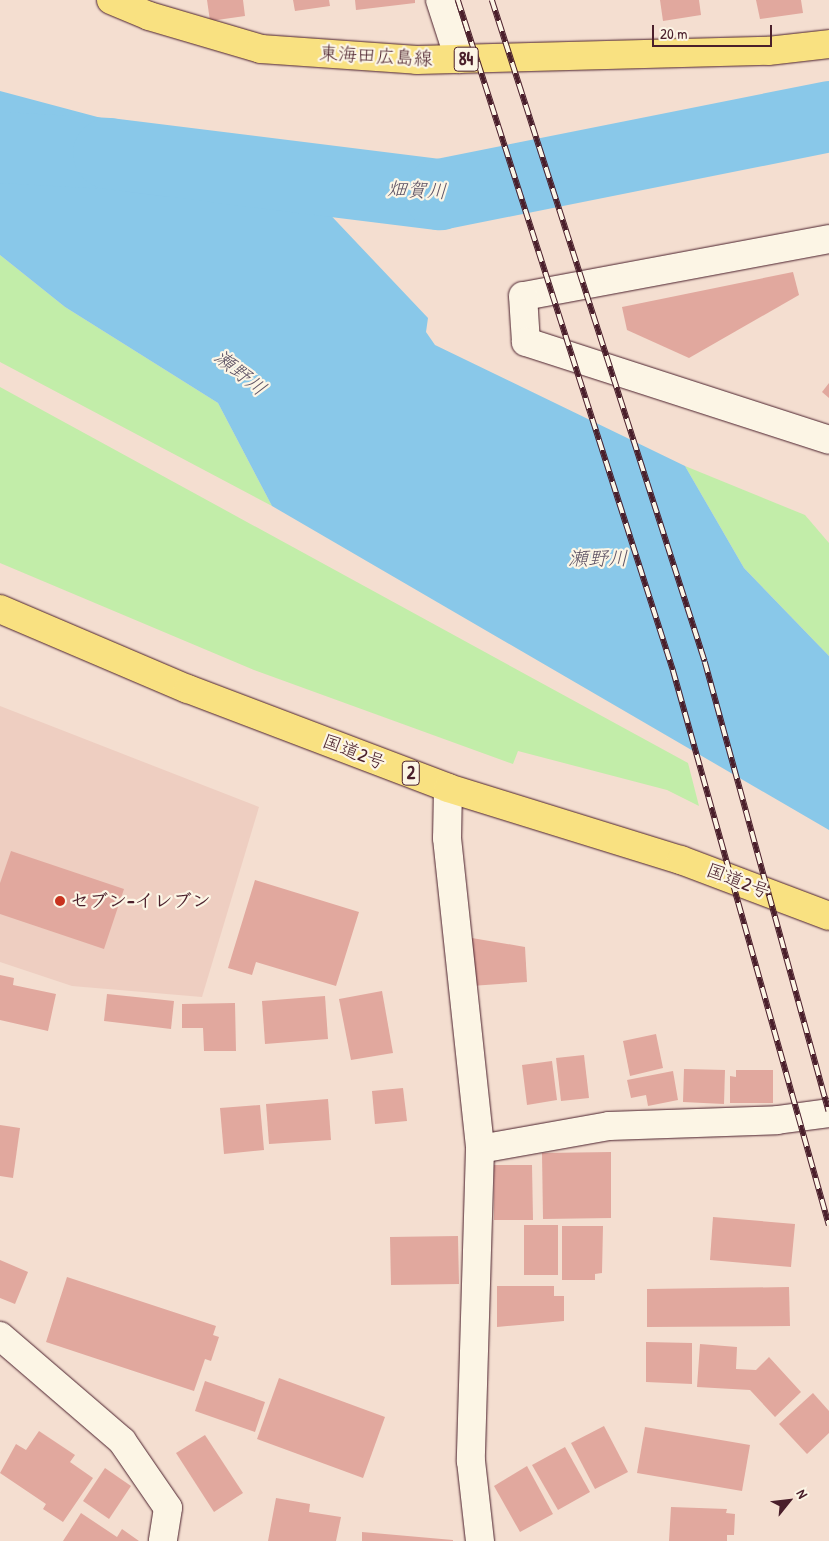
<!DOCTYPE html>
<meta charset="utf-8">
<style>
body{margin:0}
#map{position:relative;width:829px;height:1541px;overflow:hidden;background:#f4ded0;font-family:"Patrick Hand","Klee One",sans-serif}
div>[style]{position:absolute}
[style*='--x']{left:calc(var(--x)*1px);top:calc(var(--y)*1px);width:calc(var(--w)*1px);rotate:calc(var(--a)*1deg)}
.built>*{inset:0;background:#eecec1}
.green>*{inset:0;background:#c2eda9}
.water>*{inset:0;background:#89c8e9}
.river>*{height:71px;margin:-35.5px;padding:0 35.5px;transform-origin:35.5px;border-radius:35.5px;background:#89c8e9}
.building>*{inset:0;background:#e1a89e}
.roads{filter:drop-shadow(0 0 1px #4a1f2b) drop-shadow(0 0 1px #4a1f2b)}
.street>*{height:28px;margin:-14px;padding:0 14px;transform-origin:14px;border-radius:14px;background:#fcf5e5}
.primary>*{height:28px;margin:-14px;padding:0 14px;transform-origin:14px;border-radius:14px;background:#f9e181}
.highway>*{height:28px;margin:-14px;padding:0 14px;transform-origin:14px;border-radius:14px;background:#f9e181}
.rail>*{height:5.5px;margin-top:-2.75px;transform-origin:0;background:repeating-linear-gradient(90deg,#fcf5e5 0 11px,#4a1f2b 0 22px);box-sizing:border-box;border-block:1px solid #4a1f2b}
.dots>*{width:14px;height:14px;translate:-50% -50%;box-sizing:border-box;border:2px solid #fcf5e5;border-radius:50%}
span{translate:-50% -50%;white-space:nowrap;text-align:center;line-height:1.15;-webkit-text-stroke:4.5px #fcf5e5;paint-order:stroke}
.shield-label span{padding:1px 4px;background:#fcf5e5;border:1px solid;border-radius:4px;-webkit-text-stroke-width:0}
.shield-label{font-size:18px;color:#4a1f2b;font-weight:700}
.street-label{font-size:19px;color:#4a1f2b}
.poi-label{font-size:19px;color:#4a1f2b;font-weight:700}
.left{translate:0 -50%;text-align:left}
.water-label{font-size:20px;color:#5d5264;font-style:italic}
.north{position:absolute;left:764px;top:1476px;width:50px;height:50px;-webkit-text-stroke:4px #fcf5e5;paint-order:stroke;rotate:61deg;font-size:14px;font-weight:700;line-height:20px;text-align:center;color:#4a1f2b}
.north::after{content:'';display:block;margin:auto;width:18px;height:22px;background:#4a1f2b;clip-path:polygon(50% 0,100% 100%,50% 72%,0 100%)}
.scale{position:absolute;left:652px;top:25px;width:120px;height:22px;box-sizing:border-box;border:2px solid #4a1f2b;border-top:0;padding-left:6px;font-size:15px;line-height:18px;white-space:nowrap;color:#4a1f2b;-webkit-text-stroke:4px #fcf5e5;paint-order:stroke}
</style>
<div id="map">
<div class="built">
<div style="clip-path:polygon(0 706px,259px 807px,202px 997px,72px 986px,0 962px)"></div>
</div>
<div class="green">
<div style="clip-path:polygon(0 255px,65px 307px,218px 403px,272px 506px,0 362px)"></div>
<div style="clip-path:polygon(0 387px,688px 763px,699px 806px,667px 790px,518px 751px,513px 764px,254px 670px,0 563px)"></div>
<div style="clip-path:polygon(685px 466px,805px 515px,829px 543px,829px 656px,744px 568px)"></div>
</div>
<div class="water">
<div style="clip-path:polygon(0 91px,285px 167px,428px 318px,426px 332px,435px 345px,685px 466px,744px 568px,829px 656px,829px 830px,272px 506px,218px 403px,65px 307px,0 255px)"></div>
</div>
<div class="river">
<div style="--x:0;--y:147;--w:108;--a:3.2"></div>
<div style="--x:108;--y:153;--w:334;--a:7.1"></div>
<div style="--x:439;--y:194;--w:398;--a:-11.3"></div>
</div>
<div class="building">
<div style="clip-path:polygon(207px 0,243px 0,245px 16px,210px 21px)"></div>
<div style="clip-path:polygon(293px 0,329px 0,330px 6px,295px 11px)"></div>
<div style="clip-path:polygon(355px 0,415px 0,415px 3px,356px 10px)"></div>
<div style="clip-path:polygon(660px 0,699px 0,701px 15px,663px 21px)"></div>
<div style="clip-path:polygon(756px 0,801px 0,803px 13px,760px 19px)"></div>
<div style="clip-path:polygon(793px 272px,799px 295px,689px 358px,627px 330px,622px 307px)"></div>
<div style="clip-path:polygon(829px 383px,829px 398px,822px 392px)"></div>
<div style="clip-path:polygon(11px 851px,124px 889px,104px 949px,0 914px,0 883px)"></div>
<div style="clip-path:polygon(255px 880px,359px 912px,336px 986px,256px 962px,252px 975px,228px 968px)"></div>
<div style="clip-path:polygon(466px 937px,525px 947px,527px 982px,471px 986px)"></div>
<div style="clip-path:polygon(0 975px,14px 978px,13px 985px,56px 994px,48px 1031px,0 1020px)"></div>
<div style="clip-path:polygon(382px 991px,393px 1053px,351px 1060px,339px 999px)"></div>
<div style="clip-path:polygon(107px 994px,174px 1001px,171px 1029px,104px 1021px)"></div>
<div style="clip-path:polygon(325px 996px,328px 1039px,265px 1044px,262px 1001px)"></div>
<div style="clip-path:polygon(235px 1003px,236px 1051px,204px 1051px,203px 1028px,182px 1028px,182px 1004px)"></div>
<div style="clip-path:polygon(656px 1034px,663px 1068px,630px 1076px,623px 1041px)"></div>
<div style="clip-path:polygon(584px 1055px,589px 1098px,561px 1101px,556px 1058px)"></div>
<div style="clip-path:polygon(552px 1061px,557px 1100px,527px 1105px,522px 1065px)"></div>
<div style="clip-path:polygon(684px 1069px,725px 1070px,724px 1104px,683px 1102px)"></div>
<div style="clip-path:polygon(736px 1070px,773px 1070px,773px 1103px,730px 1103px,730px 1076px,736px 1077px)"></div>
<div style="clip-path:polygon(673px 1071px,678px 1100px,648px 1106px,646px 1095px,631px 1098px,627px 1080px)"></div>
<div style="clip-path:polygon(403px 1088px,407px 1121px,375px 1124px,372px 1091px)"></div>
<div style="clip-path:polygon(328px 1099px,331px 1140px,269px 1144px,266px 1104px)"></div>
<div style="clip-path:polygon(260px 1105px,264px 1150px,224px 1154px,220px 1108px)"></div>
<div style="clip-path:polygon(0 1125px,20px 1128px,13px 1178px,0 1176px)"></div>
<div style="clip-path:polygon(611px 1152px,611px 1218px,543px 1219px,542px 1153px)"></div>
<div style="clip-path:polygon(494px 1165px,532px 1165px,533px 1220px,494px 1220px)"></div>
<div style="clip-path:polygon(713px 1217px,795px 1224px,791px 1267px,710px 1260px)"></div>
<div style="clip-path:polygon(524px 1225px,558px 1225px,558px 1275px,524px 1275px)"></div>
<div style="clip-path:polygon(562px 1226px,603px 1226px,602px 1273px,595px 1274px,595px 1280px,562px 1280px)"></div>
<div style="clip-path:polygon(458px 1236px,459px 1284px,391px 1285px,390px 1237px)"></div>
<div style="clip-path:polygon(0 1260px,28px 1272px,15px 1304px,0 1298px)"></div>
<div style="clip-path:polygon(67px 1277px,216px 1326px,213px 1335px,219px 1337px,211px 1361px,205px 1359px,194px 1391px,46px 1342px)"></div>
<div style="clip-path:polygon(497px 1286px,554px 1286px,554px 1296px,564px 1296px,564px 1321px,497px 1327px)"></div>
<div style="clip-path:polygon(789px 1287px,790px 1326px,647px 1327px,647px 1289px)"></div>
<div style="clip-path:polygon(646px 1342px,692px 1343px,692px 1384px,646px 1382px)"></div>
<div style="clip-path:polygon(700px 1344px,737px 1347px,736px 1369px,756px 1370px,769px 1357px,801px 1392px,775px 1417px,750px 1390px,697px 1387px)"></div>
<div style="clip-path:polygon(279px 1378px,385px 1417px,363px 1478px,257px 1439px)"></div>
<div style="clip-path:polygon(205px 1381px,265px 1402px,255px 1432px,195px 1411px)"></div>
<div style="clip-path:polygon(813px 1393px,829px 1411px,829px 1433px,807px 1454px,779px 1424px)"></div>
<div style="clip-path:polygon(604px 1426px,628px 1472px,595px 1489px,571px 1443px)"></div>
<div style="clip-path:polygon(645px 1427px,750px 1445px,742px 1491px,637px 1473px)"></div>
<div style="clip-path:polygon(39px 1431px,75px 1455px,70px 1462px,93px 1478px,63px 1522px,43px 1509px,46px 1504px,0 1473px,16px 1444px,26px 1450px)"></div>
<div style="clip-path:polygon(205px 1435px,243px 1493px,214px 1512px,176px 1453px)"></div>
<div style="clip-path:polygon(565px 1447px,590px 1492px,558px 1510px,532px 1465px)"></div>
<div style="clip-path:polygon(527px 1466px,553px 1514px,520px 1532px,494px 1486px)"></div>
<div style="clip-path:polygon(105px 1468px,131px 1486px,109px 1519px,83px 1501px)"></div>
<div style="clip-path:polygon(276px 1498px,310px 1504px,309px 1512px,341px 1517px,336px 1541px,268px 1541px)"></div>
<div style="clip-path:polygon(671px 1507px,727px 1509px,726px 1513px,735px 1514px,734px 1535px,727px 1535px,727px 1541px,669px 1541px)"></div>
<div style="clip-path:polygon(81px 1513px,117px 1537px,122px 1529px,139px 1541px,63px 1541px)"></div>
<div style="clip-path:polygon(362px 1532px,453px 1540px,453px 1541px,362px 1541px)"></div>
</div>
<div class="roads">
<div class="street">
<div style="--x:440;--y:0;--w:62;--a:72.1"></div>
<div style="--x:829;--y:239;--w:311;--a:169.4"></div>
<div style="--x:523;--y:296;--w:46;--a:86.3"></div>
<div style="--x:526;--y:342;--w:318;--a:17.9"></div>
<div style="--x:448;--y:788;--w:50;--a:91.1"></div>
<div style="--x:447;--y:838;--w:313;--a:83.9"></div>
<div style="--x:480;--y:1149;--w:312;--a:91.7"></div>
<div style="--x:471;--y:1461;--w:81;--a:83.6"></div>
<div style="--x:480;--y:1149;--w:131;--a:-10.1"></div>
<div style="--x:609;--y:1126;--w:168;--a:-2"></div>
<div style="--x:777;--y:1120;--w:52;--a:-7.7"></div>
<div style="--x:0;--y:1336;--w:161;--a:40.7"></div>
<div style="--x:122;--y:1441;--w:81;--a:55.5"></div>
<div style="--x:168;--y:1508;--w:33;--a:99"></div>
</div>
<div class="primary">
<div style="--x:111;--y:0;--w:41;--a:22.8"></div>
<div style="--x:149;--y:16;--w:117;--a:16.4"></div>
<div style="--x:261;--y:49;--w:156;--a:4"></div>
<div style="--x:417;--y:60;--w:351;--a:-1.5"></div>
<div style="--x:768;--y:51;--w:61;--a:-6.5"></div>
</div>
<div class="highway">
<div style="--x:0;--y:609;--w:204;--a:23.1"></div>
<div style="--x:188;--y:689;--w:278;--a:20.8"></div>
<div style="--x:448;--y:788;--w:244;--a:17.2"></div>
<div style="--x:681;--y:860;--w:158;--a:20.7"></div>
</div>
</div>
<div class="rail">
<div style="--x:458;--y:0;--w:704;--a:72.21"></div>
<div style="--x:673;--y:670;--w:577;--a:74.3"></div>
<div style="--x:492;--y:0;--w:695;--a:72.16"></div>
<div style="--x:705;--y:662;--w:466;--a:74.6"></div>
</div>
<div class="dots">
<div style="left:60px;top:901px;background:#c8321e"></div>
</div>
<div class="shield-label">
<span style="left:466px;top:59px">84</span>
<span style="left:411px;top:773px">2</span>
</div>
<div class="street-label">
<span style="left:376px;top:56px;rotate:3deg">東海田広島線</span>
<span style="left:354px;top:752px;rotate:21deg">国道2号</span>
<span style="left:738px;top:881px;rotate:21deg">国道2号</span>
</div>
<div class="poi-label">
<span class="left" style="left:70px;top:901px">セブン-イレブン</span>
</div>
<div class="water-label">
<span style="left:417px;top:189px;rotate:3deg">畑賀川</span>
<span style="left:241px;top:372px;rotate:39deg">瀬野川</span>
<span style="left:598px;top:557px">瀬野川</span>
</div>
<div class="north">N</div>
<div class="scale">20 m</div>
</div>
